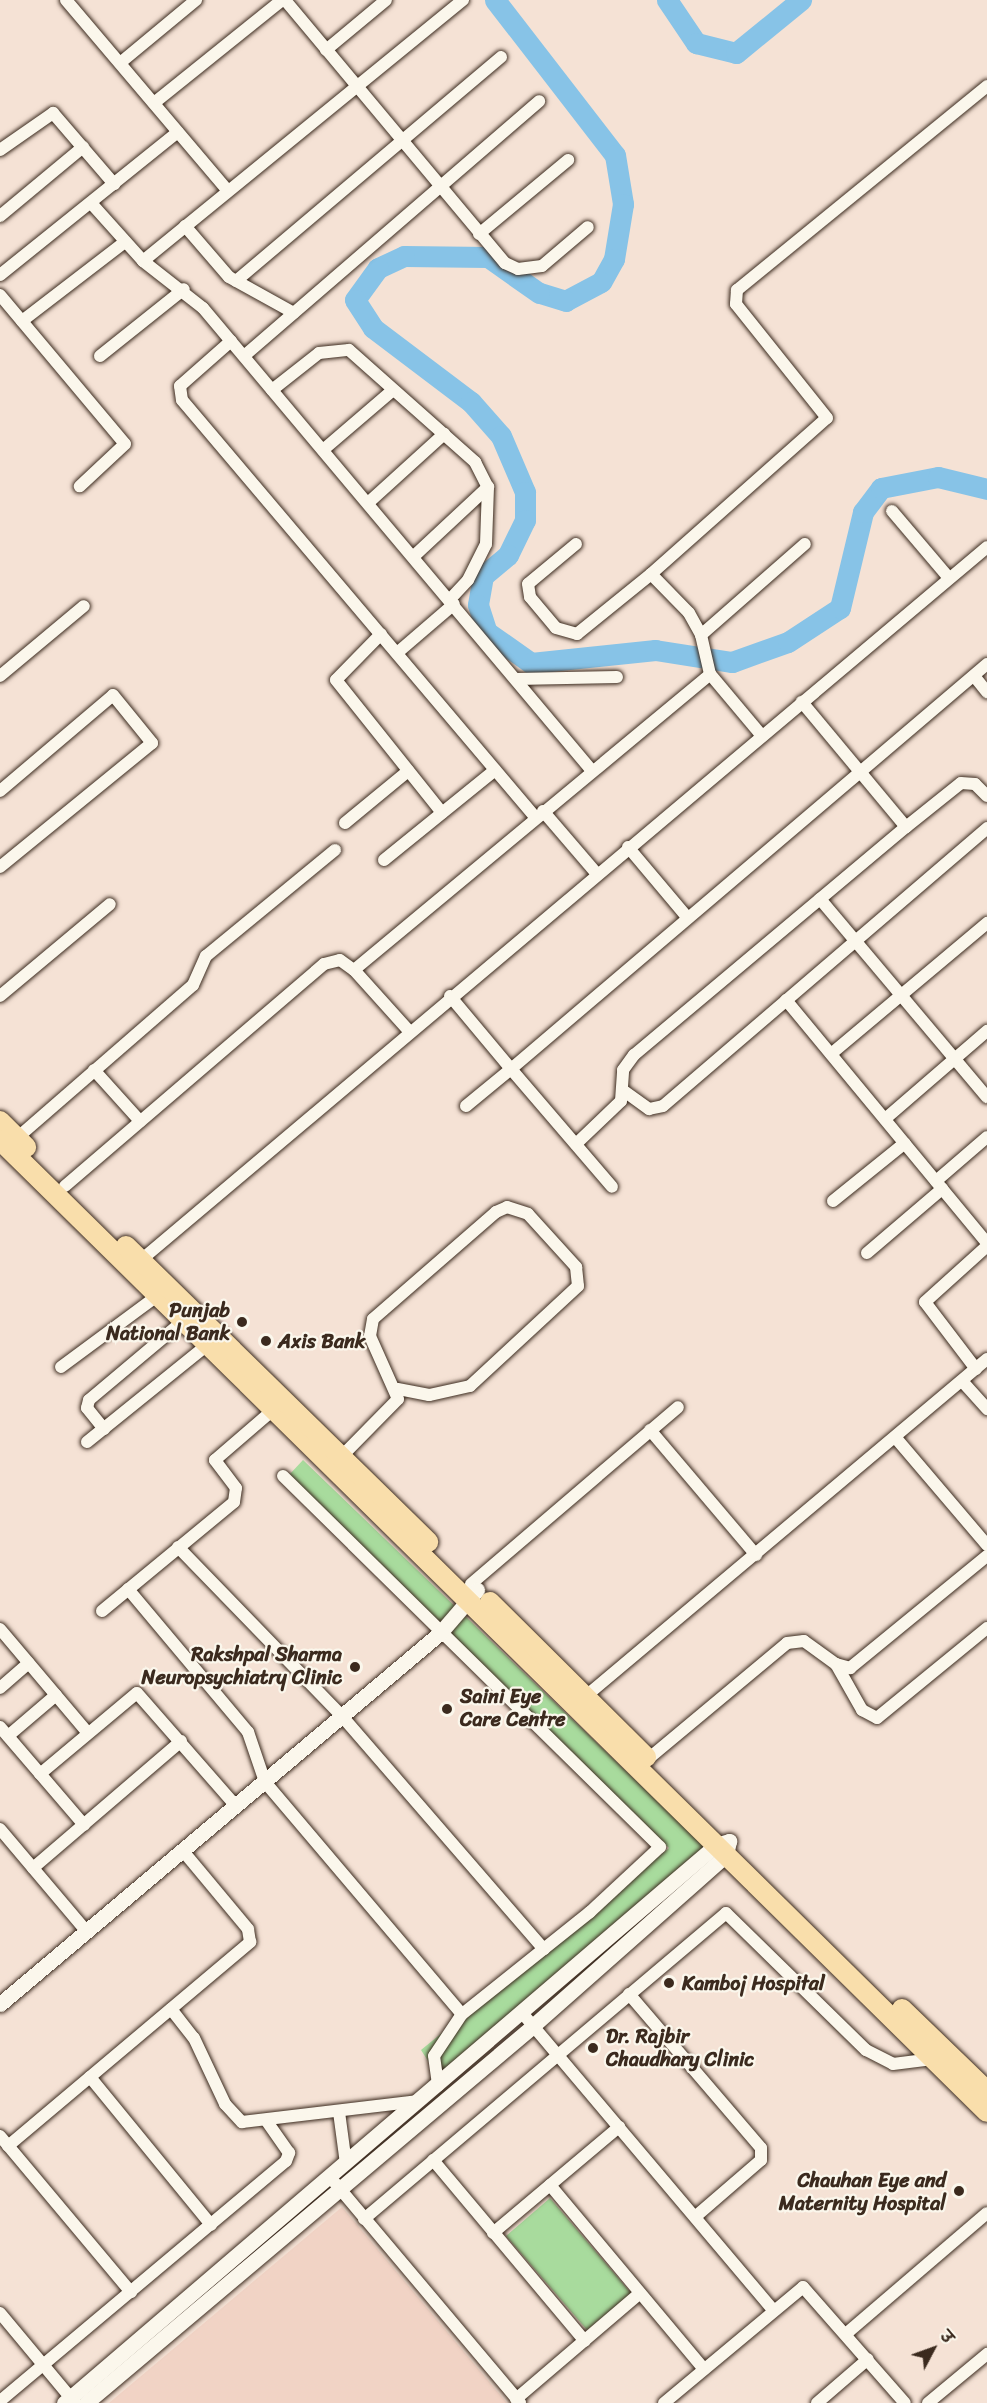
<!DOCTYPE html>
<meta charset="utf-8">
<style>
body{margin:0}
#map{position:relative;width:987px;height:2403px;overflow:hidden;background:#f5e2d5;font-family:Sriracha,"Playpen Sans Deva",sans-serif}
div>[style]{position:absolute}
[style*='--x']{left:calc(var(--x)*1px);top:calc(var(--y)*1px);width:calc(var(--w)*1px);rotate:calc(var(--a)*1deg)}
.built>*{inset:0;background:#f1d3c5}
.green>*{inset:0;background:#a8db9d}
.river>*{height:21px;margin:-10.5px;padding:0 10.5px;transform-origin:10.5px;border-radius:10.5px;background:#87c3e7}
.roads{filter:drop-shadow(0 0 2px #3b2a1e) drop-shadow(0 0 2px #3b2a1e)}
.minor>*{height:12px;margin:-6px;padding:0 6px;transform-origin:6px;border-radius:6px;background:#fbf7ec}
.tertiary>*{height:15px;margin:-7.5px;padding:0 7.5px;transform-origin:7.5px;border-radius:7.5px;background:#fbf7ec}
.primary>*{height:20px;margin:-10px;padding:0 10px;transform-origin:10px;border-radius:10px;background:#f9deab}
.dots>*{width:16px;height:16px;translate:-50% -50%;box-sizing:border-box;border:3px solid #fbf7ec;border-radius:50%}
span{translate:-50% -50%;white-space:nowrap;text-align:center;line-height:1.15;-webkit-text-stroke:4.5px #fbf7ec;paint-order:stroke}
.poi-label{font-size:20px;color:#3b2a1e;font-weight:700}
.right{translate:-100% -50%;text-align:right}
.left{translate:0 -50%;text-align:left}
.north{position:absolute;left:903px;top:2319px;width:60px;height:60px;-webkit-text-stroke:4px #fbf7ec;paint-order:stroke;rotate:49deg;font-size:16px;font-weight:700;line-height:24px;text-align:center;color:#3b2a1e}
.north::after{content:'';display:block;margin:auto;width:21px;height:27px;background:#3b2a1e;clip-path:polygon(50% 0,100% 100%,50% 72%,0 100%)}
</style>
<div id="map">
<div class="built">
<div style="clip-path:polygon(342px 2207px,507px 2403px,109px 2403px)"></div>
</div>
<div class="green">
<div style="clip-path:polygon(303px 1460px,708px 1850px,437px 2075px,421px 2050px,669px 1848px,289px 1475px)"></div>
<div style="clip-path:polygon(550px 2198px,631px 2293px,587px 2330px,506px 2236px)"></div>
</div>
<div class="river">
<div style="--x:495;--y:0;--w:196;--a:52.3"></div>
<div style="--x:615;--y:155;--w:50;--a:80.7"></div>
<div style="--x:623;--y:204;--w:56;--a:99.3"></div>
<div style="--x:614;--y:259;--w:26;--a:119"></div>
<div style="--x:601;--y:282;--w:40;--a:152"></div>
<div style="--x:566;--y:301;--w:28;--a:-163"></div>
<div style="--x:539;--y:293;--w:62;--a:-144.8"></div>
<div style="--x:488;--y:257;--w:84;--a:-179.3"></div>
<div style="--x:404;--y:256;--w:29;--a:155"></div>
<div style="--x:378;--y:268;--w:39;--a:126"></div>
<div style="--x:355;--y:300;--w:33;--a:57"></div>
<div style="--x:373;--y:328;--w:123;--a:37.1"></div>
<div style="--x:471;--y:402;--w:45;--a:48.6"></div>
<div style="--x:501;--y:436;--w:61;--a:66.8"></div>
<div style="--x:525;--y:492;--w:28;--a:90"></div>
<div style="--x:525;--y:520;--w:39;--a:116"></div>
<div style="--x:508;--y:555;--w:33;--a:140"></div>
<div style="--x:483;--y:576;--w:29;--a:100"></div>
<div style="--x:478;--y:605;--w:28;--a:72"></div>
<div style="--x:487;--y:632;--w:54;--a:35.2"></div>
<div style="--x:531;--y:663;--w:125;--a:-6"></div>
<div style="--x:655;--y:650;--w:78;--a:8.9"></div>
<div style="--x:732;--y:662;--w:59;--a:-19.7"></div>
<div style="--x:788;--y:642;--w:62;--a:-33.2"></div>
<div style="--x:840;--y:608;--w:99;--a:-76.5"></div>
<div style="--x:863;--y:512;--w:30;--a:-53"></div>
<div style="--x:881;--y:488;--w:58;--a:-10.9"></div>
<div style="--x:938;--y:477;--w:50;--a:13.8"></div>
<div style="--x:667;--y:0;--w:52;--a:56"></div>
<div style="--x:696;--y:43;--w:41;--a:14"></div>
<div style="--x:736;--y:53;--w:84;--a:-39.2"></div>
</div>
<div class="roads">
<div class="minor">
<div style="--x:66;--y:0;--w:250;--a:49.7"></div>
<div style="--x:285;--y:0;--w:343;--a:50.1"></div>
<div style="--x:505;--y:263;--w:14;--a:25"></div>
<div style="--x:518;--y:269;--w:24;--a:-7"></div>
<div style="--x:542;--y:266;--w:60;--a:-40.3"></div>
<div style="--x:326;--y:50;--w:78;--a:-39.8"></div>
<div style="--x:120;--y:63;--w:99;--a:-39.7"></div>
<div style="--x:154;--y:103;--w:164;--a:-38.8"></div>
<div style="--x:0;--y:150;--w:65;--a:-34.9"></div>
<div style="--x:53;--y:113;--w:94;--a:49.3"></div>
<div style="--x:91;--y:203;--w:78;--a:48.1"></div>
<div style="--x:143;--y:261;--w:76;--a:38.1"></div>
<div style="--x:203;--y:308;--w:605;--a:49.96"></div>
<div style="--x:0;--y:216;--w:108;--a:-39.7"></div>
<div style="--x:185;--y:226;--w:67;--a:49.2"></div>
<div style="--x:229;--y:277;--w:74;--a:29"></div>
<div style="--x:479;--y:234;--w:116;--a:-39.7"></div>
<div style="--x:143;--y:261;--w:413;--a:-39.2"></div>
<div style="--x:0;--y:275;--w:228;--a:-38.8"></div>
<div style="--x:236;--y:281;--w:347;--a:-40.2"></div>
<div style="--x:0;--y:295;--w:194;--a:50"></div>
<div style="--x:125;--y:444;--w:62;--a:137"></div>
<div style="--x:22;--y:321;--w:130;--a:-37.5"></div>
<div style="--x:231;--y:341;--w:68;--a:138.6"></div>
<div style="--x:180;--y:386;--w:14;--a:82"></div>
<div style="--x:182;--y:400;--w:546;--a:49.75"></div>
<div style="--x:100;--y:356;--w:107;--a:-38.6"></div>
<div style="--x:244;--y:356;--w:390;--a:-40.8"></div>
<div style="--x:272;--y:390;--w:60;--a:-38.2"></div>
<div style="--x:319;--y:353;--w:30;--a:-6"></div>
<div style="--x:349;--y:350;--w:169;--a:41.6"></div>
<div style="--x:475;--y:462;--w:28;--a:63"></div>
<div style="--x:488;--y:487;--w:57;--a:92"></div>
<div style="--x:486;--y:544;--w:40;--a:116.6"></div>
<div style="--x:468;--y:580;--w:26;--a:133"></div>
<div style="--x:323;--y:450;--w:92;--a:-40.6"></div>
<div style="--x:368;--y:503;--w:103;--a:-42.2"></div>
<div style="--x:892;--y:511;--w:88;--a:49.6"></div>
<div style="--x:576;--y:544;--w:62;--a:140.2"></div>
<div style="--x:528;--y:584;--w:13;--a:81"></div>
<div style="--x:530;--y:597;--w:40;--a:50"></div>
<div style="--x:556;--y:628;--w:22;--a:16"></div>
<div style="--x:577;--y:634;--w:95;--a:-39"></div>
<div style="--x:651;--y:574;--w:54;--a:45.7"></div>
<div style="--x:689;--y:613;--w:25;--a:61"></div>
<div style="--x:701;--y:635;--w:40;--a:77"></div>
<div style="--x:710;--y:674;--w:81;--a:50"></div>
<div style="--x:413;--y:557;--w:103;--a:-43"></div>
<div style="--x:651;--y:574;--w:235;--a:-41.6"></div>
<div style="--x:827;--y:418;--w:146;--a:-128.6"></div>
<div style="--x:736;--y:304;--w:14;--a:-86"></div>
<div style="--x:737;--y:290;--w:323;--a:-39.2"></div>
<div style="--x:381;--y:634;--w:64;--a:134.4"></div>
<div style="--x:336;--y:680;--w:170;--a:51.4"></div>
<div style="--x:701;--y:635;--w:138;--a:-41.2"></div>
<div style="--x:397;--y:653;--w:75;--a:-40.7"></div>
<div style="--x:0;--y:676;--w:109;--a:-39.8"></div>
<div style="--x:974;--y:676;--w:21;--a:51"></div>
<div style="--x:516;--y:679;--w:101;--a:-1.1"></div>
<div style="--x:0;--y:791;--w:148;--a:-40.3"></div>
<div style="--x:113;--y:695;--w:62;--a:50.9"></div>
<div style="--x:152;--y:743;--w:196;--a:140.8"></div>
<div style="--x:543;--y:811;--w:83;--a:49.4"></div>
<div style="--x:345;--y:823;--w:82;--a:-39.5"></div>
<div style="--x:906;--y:827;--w:70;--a:-38.7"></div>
<div style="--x:961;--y:783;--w:14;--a:4"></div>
<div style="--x:975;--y:784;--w:17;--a:45"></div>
<div style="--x:628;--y:847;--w:92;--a:49.9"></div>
<div style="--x:384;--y:860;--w:143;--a:-39"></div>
<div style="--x:820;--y:899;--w:259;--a:49.9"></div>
<div style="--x:0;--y:996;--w:143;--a:-39.9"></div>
<div style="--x:450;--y:996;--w:95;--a:50.1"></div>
<div style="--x:511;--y:1069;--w:625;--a:-40.39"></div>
<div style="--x:786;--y:1000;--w:315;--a:50.4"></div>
<div style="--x:409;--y:1031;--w:82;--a:-132"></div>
<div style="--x:354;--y:970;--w:463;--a:-39.7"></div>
<div style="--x:831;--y:1054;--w:204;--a:-40"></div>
<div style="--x:94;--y:1070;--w:69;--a:48"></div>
<div style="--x:624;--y:1091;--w:31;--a:36"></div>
<div style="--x:649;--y:1109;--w:14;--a:-12"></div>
<div style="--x:663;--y:1106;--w:427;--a:-40.6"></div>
<div style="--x:466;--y:1106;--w:58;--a:-39.4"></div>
<div style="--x:511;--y:1069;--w:155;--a:49.4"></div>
<div style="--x:885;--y:1119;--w:135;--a:-40.8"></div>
<div style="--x:17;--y:1138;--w:233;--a:-41"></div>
<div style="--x:193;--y:985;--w:32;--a:-66"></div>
<div style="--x:206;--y:956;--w:167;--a:-39.4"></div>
<div style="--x:576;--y:1144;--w:62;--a:-43.7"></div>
<div style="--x:621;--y:1101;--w:31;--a:-86"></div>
<div style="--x:623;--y:1070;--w:19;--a:-54"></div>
<div style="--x:634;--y:1055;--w:355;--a:-40"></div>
<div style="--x:906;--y:827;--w:163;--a:-129.8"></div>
<div style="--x:936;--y:1181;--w:67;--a:-40.8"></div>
<div style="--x:65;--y:1186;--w:341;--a:-40.6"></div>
<div style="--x:324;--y:964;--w:16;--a:-14"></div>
<div style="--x:340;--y:960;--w:17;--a:36"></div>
<div style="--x:833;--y:1201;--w:92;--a:-38.9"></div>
<div style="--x:867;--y:1253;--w:99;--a:-40.5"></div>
<div style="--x:141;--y:1260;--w:1106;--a:-40.12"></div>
<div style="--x:61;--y:1367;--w:119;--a:-36.5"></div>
<div style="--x:976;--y:1369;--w:84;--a:-127.3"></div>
<div style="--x:925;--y:1302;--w:84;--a:-42.1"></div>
<div style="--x:962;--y:1381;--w:38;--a:48"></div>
<div style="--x:104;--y:1429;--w:27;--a:-129"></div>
<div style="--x:87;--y:1408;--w:8;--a:-76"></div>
<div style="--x:89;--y:1400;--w:123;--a:-40"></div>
<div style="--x:650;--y:1430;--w:164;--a:49.7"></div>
<div style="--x:895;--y:1437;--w:142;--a:49.6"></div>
<div style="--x:87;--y:1442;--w:154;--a:-38.9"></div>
<div style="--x:341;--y:1457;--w:81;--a:-45.5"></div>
<div style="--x:398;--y:1399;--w:69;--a:-114"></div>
<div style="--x:370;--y:1336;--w:17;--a:-80"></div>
<div style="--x:373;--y:1319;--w:163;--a:-41"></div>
<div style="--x:496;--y:1212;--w:12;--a:-24"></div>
<div style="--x:507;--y:1207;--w:22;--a:18"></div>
<div style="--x:528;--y:1214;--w:72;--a:47.8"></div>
<div style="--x:576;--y:1267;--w:19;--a:84"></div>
<div style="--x:578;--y:1286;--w:147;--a:137.2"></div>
<div style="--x:470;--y:1386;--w:42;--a:167.6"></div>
<div style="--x:429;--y:1395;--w:32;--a:-169"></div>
<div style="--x:283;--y:1476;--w:529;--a:44.54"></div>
<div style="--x:660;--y:1847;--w:96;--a:137.1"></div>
<div style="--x:590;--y:1912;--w:164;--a:141.4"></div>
<div style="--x:462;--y:2014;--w:50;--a:123.7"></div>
<div style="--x:434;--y:2056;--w:30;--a:82"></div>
<div style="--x:178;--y:1547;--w:234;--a:45.9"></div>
<div style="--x:341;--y:1715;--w:310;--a:49.1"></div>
<div style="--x:471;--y:1584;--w:272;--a:-40.5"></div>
<div style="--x:128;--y:1589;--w:187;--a:50"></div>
<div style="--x:248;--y:1732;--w:53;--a:71.2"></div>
<div style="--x:265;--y:1782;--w:304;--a:49.7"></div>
<div style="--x:102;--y:1611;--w:171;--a:-39.5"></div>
<div style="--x:234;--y:1502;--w:14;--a:-82"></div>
<div style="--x:236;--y:1488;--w:35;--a:-127"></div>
<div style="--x:215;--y:1460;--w:77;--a:-40.8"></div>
<div style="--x:0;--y:1629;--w:136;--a:49.8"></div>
<div style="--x:836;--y:1664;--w:53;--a:60.5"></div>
<div style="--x:862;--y:1710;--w:17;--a:28"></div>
<div style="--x:877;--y:1718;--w:142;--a:-39.3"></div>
<div style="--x:0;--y:1688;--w:38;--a:-41"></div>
<div style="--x:586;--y:1696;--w:524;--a:-40.04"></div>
<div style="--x:0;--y:1727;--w:129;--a:49.4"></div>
<div style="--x:8;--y:1736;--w:63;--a:-40.5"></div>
<div style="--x:648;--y:1759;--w:181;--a:-39.8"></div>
<div style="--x:787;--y:1643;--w:17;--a:-7"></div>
<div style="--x:804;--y:1641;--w:39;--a:36"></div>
<div style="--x:836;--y:1664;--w:15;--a:16"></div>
<div style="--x:850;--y:1668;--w:177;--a:-39.3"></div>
<div style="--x:40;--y:1774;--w:126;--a:-39.9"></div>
<div style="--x:137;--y:1693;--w:150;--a:48.8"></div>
<div style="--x:0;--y:1829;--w:135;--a:49.8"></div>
<div style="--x:33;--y:1868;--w:195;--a:-40.6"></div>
<div style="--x:629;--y:1994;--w:203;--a:49.4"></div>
<div style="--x:761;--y:2148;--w:12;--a:90"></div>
<div style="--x:761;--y:2160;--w:87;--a:139.2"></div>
<div style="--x:171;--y:2009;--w:37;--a:52"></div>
<div style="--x:194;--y:2038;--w:73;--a:64.8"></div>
<div style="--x:225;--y:2104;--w:25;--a:47"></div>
<div style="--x:242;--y:2122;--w:178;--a:-6.8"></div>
<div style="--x:523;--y:2014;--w:387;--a:49.8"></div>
<div style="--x:90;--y:2077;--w:191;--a:50.7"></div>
<div style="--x:339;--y:2112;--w:52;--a:82.3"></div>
<div style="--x:0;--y:2136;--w:204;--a:50"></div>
<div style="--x:8;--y:2146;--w:317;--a:-40.1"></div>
<div style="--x:250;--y:1942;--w:13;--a:-99"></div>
<div style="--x:248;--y:1929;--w:102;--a:-129.8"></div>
<div style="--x:433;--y:2160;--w:236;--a:50"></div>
<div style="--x:330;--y:2177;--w:295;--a:49.9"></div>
<div style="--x:550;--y:2185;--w:240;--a:50.1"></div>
<div style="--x:364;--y:2219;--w:474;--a:-40.2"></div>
<div style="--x:726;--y:1913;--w:196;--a:44.4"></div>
<div style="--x:866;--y:2050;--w:30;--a:27"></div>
<div style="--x:893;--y:2064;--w:40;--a:-7.1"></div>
<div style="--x:493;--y:2233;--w:165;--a:-40.1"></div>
<div style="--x:0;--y:2313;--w:117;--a:50.2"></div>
<div style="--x:847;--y:2333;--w:184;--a:-40.6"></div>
<div style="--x:516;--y:2399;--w:163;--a:-40.5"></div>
<div style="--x:0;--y:2401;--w:373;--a:-40"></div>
<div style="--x:286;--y:2161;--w:9;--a:-69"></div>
<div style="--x:289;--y:2153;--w:38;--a:-125"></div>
<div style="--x:664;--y:2403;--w:181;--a:-39.8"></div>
<div style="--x:803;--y:2287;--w:154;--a:48.7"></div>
<div style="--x:817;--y:2403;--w:67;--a:-40.8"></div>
<div style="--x:928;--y:2403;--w:77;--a:-39.7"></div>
</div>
<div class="tertiary">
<div style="--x:0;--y:2004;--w:576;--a:-40.14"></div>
<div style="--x:440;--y:1633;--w:57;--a:-49.3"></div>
<div style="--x:64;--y:2403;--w:858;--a:-40.56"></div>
<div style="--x:716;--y:1845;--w:14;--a:-17"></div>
<div style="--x:729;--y:1841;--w:14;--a:102"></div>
<div style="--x:726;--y:1855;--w:258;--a:138.5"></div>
<div style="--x:533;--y:2026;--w:585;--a:139.86"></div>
</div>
<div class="primary">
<div style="--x:0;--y:1121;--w:37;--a:45"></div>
<div style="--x:0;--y:1140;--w:1385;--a:44.56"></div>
<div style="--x:126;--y:1246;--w:423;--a:44.4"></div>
<div style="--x:490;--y:1602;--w:220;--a:44.8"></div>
<div style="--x:902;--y:2009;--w:118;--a:44"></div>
</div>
</div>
<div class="dots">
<div style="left:242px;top:1322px;background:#3b2a1e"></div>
<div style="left:266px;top:1341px;background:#3b2a1e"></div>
<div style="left:355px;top:1667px;background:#3b2a1e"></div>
<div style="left:447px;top:1709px;background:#3b2a1e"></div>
<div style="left:669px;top:1983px;background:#3b2a1e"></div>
<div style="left:593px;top:2048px;background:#3b2a1e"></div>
<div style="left:959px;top:2191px;background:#3b2a1e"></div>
</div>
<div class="poi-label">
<span class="right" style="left:230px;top:1322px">Punjab<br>National Bank</span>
<span class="left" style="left:278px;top:1341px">Axis Bank</span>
<span class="right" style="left:342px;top:1666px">Rakshpal Sharma<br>Neuropsychiatry Clinic</span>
<span class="left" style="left:460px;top:1708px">Saini Eye<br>Care Centre</span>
<span class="left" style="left:682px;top:1983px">Kamboj Hospital</span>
<span class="left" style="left:606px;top:2048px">Dr. Rajbir<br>Chaudhary Clinic</span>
<span class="right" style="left:946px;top:2192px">Chauhan Eye and<br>Maternity Hospital</span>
</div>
<div class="north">उ</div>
</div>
